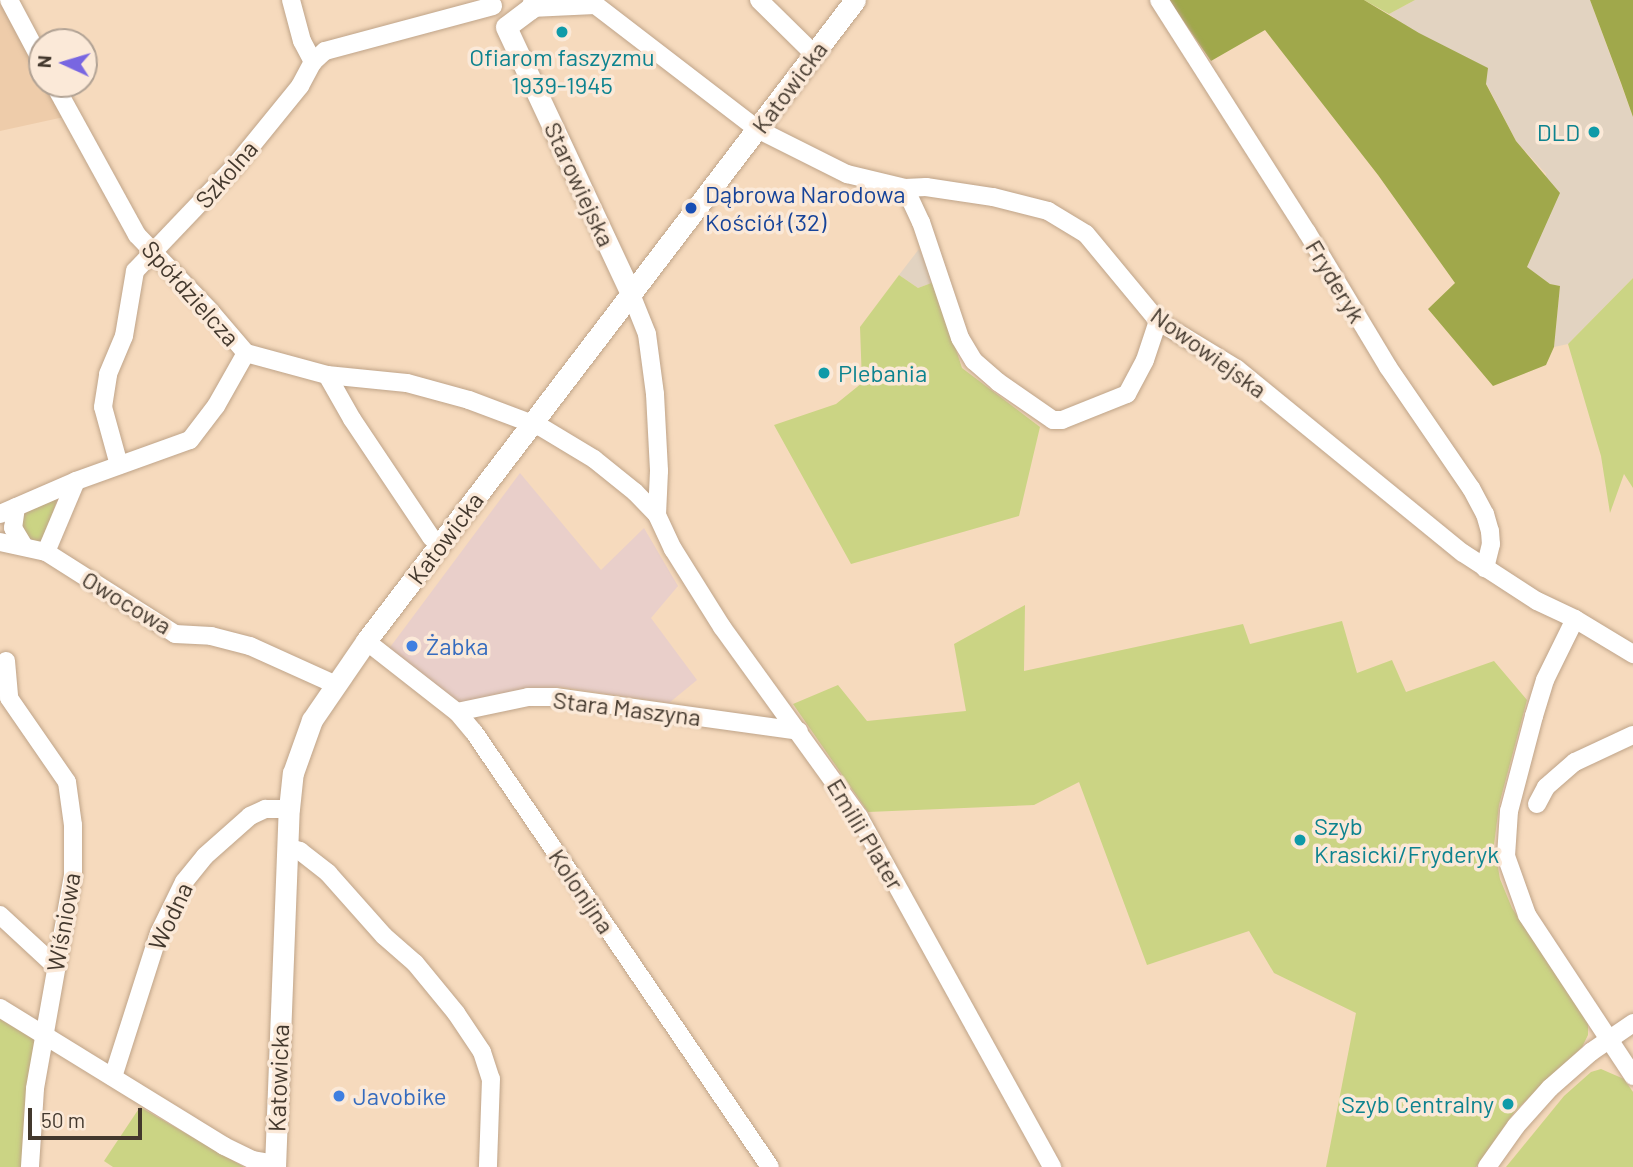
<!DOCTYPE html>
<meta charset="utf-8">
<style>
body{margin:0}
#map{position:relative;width:1633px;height:1167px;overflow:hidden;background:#f6dabd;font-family:Barlow,sans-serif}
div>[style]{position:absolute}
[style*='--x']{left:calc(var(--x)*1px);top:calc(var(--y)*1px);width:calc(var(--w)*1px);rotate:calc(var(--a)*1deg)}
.commercial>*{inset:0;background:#e9cfca}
.industrial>*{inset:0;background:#e2d3c1}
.built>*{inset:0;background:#eca}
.green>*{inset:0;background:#cbd484}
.forest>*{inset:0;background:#a0a84b}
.roads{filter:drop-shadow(0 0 2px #bfa489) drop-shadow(0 0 2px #bfa489)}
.minor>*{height:18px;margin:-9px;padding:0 9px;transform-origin:9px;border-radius:9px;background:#fff}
.tertiary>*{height:21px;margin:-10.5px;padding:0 10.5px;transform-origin:10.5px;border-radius:10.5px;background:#fff}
.dots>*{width:19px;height:19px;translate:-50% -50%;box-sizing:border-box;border:4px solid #fbe9d8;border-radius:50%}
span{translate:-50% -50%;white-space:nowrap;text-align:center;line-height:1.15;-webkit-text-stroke:7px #fbe9d8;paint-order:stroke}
.culture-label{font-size:24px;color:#0d838f}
.right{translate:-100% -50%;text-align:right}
.left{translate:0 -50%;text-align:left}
.street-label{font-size:24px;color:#43382d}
.transit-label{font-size:24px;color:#164399}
.shop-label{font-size:24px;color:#366cbe}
.north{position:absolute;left:28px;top:28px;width:70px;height:70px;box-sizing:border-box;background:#fbe9d8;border:2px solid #b1a294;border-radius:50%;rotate:274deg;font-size:19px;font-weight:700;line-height:28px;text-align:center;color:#43382d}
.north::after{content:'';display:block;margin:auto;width:24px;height:32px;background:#7866e1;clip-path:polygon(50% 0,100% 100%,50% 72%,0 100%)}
.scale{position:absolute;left:28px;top:1108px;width:114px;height:32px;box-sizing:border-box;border:4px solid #43382d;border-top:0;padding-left:9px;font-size:21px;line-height:24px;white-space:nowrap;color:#43382d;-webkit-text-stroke:5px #fbe9d8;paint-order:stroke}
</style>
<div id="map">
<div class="commercial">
<div style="clip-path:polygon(520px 473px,601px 570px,644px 528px,678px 586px,651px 618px,697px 680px,669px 703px,561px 687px,497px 694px,455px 705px,388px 650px)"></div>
</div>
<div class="industrial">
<div style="clip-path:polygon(1415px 0,1590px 0,1633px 117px,1633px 278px,1568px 344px,1554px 347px,1560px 286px,1550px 284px,1527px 268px,1546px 174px,1516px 141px,1486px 83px,1389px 14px)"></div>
<div style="clip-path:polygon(919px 249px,934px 282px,918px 288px,899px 275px)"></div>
</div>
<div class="built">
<div style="clip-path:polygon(0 0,42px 76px,42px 84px,46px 84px,64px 117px,0 131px)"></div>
</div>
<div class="green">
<div style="clip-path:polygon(1364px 0,1415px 0,1389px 14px)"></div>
<div style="clip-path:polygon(899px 275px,918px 288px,934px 282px,962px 368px,1040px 427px,1019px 516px,851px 564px,774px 425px,836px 404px,862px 383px,860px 327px)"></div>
<div style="clip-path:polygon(1633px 278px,1633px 488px,1624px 474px,1610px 513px,1601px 456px,1568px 344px)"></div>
<div style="clip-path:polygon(58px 496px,43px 544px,24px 538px,19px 517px,21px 514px)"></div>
<div style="clip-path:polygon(1025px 605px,1024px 671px,1243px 624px,1250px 644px,1342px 621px,1357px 673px,1392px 660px,1406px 692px,1494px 661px,1527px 700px,1499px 805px,1494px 845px,1500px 879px,1512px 908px,1588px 1023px,1588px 1035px,1582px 1047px,1515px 1111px,1476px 1167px,1326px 1167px,1356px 1013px,1274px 973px,1249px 931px,1147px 965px,1079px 782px,1034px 805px,868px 812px,793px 704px,838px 685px,867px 721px,966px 711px,954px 644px)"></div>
<div style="clip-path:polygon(0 1019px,38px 1042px,25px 1167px,0 1167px)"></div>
<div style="clip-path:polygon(1601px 1069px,1624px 1079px,1633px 1092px,1633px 1167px,1506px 1167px,1564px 1096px,1591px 1072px)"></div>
<div style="clip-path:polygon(140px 1107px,244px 1167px,113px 1167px,104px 1161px)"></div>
</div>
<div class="forest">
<div style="clip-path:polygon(1169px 0,1364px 0,1419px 33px,1488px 68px,1486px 84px,1516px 141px,1560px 193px,1527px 267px,1550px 284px,1560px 286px,1554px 347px,1546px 365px,1493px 386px,1428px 309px,1455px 283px,1378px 175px,1265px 30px,1211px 61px)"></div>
<div style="clip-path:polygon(1590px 0,1633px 0,1633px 117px,1621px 83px)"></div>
</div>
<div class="roads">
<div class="minor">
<div style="--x:9;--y:0;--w:70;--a:62"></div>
<div style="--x:291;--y:0;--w:42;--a:75"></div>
<div style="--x:302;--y:41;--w:24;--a:62"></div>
<div style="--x:589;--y:0;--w:212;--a:37.5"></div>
<div style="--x:757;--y:129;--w:101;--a:26.6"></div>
<div style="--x:847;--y:174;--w:60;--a:13.6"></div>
<div style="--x:905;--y:188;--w:21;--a:-3"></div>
<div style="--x:926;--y:187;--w:68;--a:8.5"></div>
<div style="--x:993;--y:197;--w:57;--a:14.3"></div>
<div style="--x:1048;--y:211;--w:44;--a:31.2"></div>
<div style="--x:1086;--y:234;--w:113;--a:50.4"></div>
<div style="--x:1158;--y:321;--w:92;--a:31.3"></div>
<div style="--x:1237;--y:369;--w:291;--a:39.2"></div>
<div style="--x:1463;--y:553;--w:88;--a:33"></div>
<div style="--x:1537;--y:601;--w:42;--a:25.3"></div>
<div style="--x:1575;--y:619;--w:68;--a:31.1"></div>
<div style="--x:759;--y:0;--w:77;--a:44.5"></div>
<div style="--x:1159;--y:0;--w:275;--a:57.5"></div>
<div style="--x:1307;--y:232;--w:157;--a:59"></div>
<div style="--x:1388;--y:367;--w:147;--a:55.6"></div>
<div style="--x:1471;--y:488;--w:30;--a:62"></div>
<div style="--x:1485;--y:514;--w:18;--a:74"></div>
<div style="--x:1490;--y:531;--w:13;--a:86"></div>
<div style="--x:1491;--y:544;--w:25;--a:104"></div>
<div style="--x:531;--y:8;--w:64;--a:-2.7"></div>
<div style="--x:54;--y:84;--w:172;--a:61.2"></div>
<div style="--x:137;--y:235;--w:107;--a:46.1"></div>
<div style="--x:211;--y:312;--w:54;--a:49.5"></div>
<div style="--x:246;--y:353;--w:84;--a:15.2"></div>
<div style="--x:327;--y:375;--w:80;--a:5.7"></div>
<div style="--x:407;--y:383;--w:64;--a:15.3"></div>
<div style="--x:469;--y:400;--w:77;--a:20.6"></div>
<div style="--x:541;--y:427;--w:62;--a:31.1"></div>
<div style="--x:594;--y:459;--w:53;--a:38.8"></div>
<div style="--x:635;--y:492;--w:32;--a:46"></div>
<div style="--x:905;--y:188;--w:38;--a:65"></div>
<div style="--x:921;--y:222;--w:122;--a:71.4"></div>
<div style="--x:960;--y:338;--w:27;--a:59"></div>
<div style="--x:974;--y:361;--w:32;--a:41"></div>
<div style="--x:998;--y:382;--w:67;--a:34.6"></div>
<div style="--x:1053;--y:420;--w:9;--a:0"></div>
<div style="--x:1062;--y:420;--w:70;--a:-21.8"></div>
<div style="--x:1127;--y:394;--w:38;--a:-62"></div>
<div style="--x:1145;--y:360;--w:41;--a:-71.6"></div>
<div style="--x:631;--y:294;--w:43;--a:68.2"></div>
<div style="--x:647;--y:334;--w:61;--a:82.4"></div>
<div style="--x:655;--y:394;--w:77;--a:87"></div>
<div style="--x:659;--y:471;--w:44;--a:92.6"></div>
<div style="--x:657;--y:515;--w:38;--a:65"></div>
<div style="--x:673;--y:549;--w:92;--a:57.9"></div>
<div style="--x:722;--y:627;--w:234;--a:54.2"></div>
<div style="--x:859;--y:817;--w:400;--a:61.1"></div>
<div style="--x:327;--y:375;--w:51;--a:60.4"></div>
<div style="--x:352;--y:419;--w:142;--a:56.2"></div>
<div style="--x:431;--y:537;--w:11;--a:45"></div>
<div style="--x:119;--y:465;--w:60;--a:-105.4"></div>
<div style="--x:103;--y:407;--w:33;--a:-81"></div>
<div style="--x:108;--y:374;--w:41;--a:-67.2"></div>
<div style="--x:124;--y:336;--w:66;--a:-80.4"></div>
<div style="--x:135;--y:271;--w:145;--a:-46.4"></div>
<div style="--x:235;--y:166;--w:103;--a:-50.9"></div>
<div style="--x:300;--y:86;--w:27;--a:-62"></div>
<div style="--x:313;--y:62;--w:16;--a:-43"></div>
<div style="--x:325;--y:51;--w:174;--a:-15"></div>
<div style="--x:16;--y:507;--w:21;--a:98"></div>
<div style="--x:13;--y:528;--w:21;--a:59"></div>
<div style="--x:0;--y:514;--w:83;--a:-23.5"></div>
<div style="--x:76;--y:481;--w:121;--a:-19.8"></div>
<div style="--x:190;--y:440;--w:43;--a:-52.6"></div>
<div style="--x:216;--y:406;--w:61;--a:-60.5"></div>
<div style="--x:0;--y:542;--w:47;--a:12.3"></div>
<div style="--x:46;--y:552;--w:153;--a:32.4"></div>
<div style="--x:175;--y:634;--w:36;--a:3"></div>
<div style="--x:211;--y:636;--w:40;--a:14.4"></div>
<div style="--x:250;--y:646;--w:92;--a:24.3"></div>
<div style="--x:46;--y:552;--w:77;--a:-67.1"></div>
<div style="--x:1575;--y:619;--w:68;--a:116.2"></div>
<div style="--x:1545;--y:680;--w:38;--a:107"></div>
<div style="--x:1534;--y:716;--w:98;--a:104.7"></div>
<div style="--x:1509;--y:811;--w:45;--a:93.8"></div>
<div style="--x:1506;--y:856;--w:63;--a:70.4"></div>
<div style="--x:1527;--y:915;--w:193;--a:56.6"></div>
<div style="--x:366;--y:641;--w:115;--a:38"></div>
<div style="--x:457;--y:712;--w:26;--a:50"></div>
<div style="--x:474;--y:732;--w:526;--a:55.77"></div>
<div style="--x:6;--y:661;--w:37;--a:85"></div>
<div style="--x:9;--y:698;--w:102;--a:55.4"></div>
<div style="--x:67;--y:782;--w:43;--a:82.1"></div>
<div style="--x:73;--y:825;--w:50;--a:90"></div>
<div style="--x:73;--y:875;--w:217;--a:100.1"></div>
<div style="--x:35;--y:1089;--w:78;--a:93.7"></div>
<div style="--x:457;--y:712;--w:73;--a:-11.9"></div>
<div style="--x:528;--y:697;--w:27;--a:0"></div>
<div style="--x:555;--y:697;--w:246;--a:7.9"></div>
<div style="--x:1537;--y:804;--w:19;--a:-62"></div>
<div style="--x:1546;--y:787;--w:38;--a:-41"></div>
<div style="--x:1575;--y:762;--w:64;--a:-25"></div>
<div style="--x:287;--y:847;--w:14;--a:17"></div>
<div style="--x:300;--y:851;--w:36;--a:38"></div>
<div style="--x:328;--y:873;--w:84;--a:48.4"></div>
<div style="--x:384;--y:936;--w:41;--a:41.1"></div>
<div style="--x:415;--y:963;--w:65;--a:50.6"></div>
<div style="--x:456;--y:1013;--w:47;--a:56.3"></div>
<div style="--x:482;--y:1052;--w:28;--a:72"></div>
<div style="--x:491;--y:1079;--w:88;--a:92"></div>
<div style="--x:0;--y:915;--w:75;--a:42.8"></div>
<div style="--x:0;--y:1008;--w:263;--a:31.6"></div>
<div style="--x:224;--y:1146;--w:32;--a:26"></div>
<div style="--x:253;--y:1160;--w:22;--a:10"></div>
<div style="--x:113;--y:1077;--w:151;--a:-72.3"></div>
<div style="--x:159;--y:933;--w:57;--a:-63.9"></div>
<div style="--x:184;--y:882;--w:33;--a:-51"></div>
<div style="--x:205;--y:856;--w:60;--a:-41.6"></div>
<div style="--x:250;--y:816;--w:17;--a:-25"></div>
<div style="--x:265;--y:809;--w:24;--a:0"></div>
<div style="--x:1487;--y:1167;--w:50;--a:-54.7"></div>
<div style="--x:1516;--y:1126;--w:51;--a:-48.2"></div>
<div style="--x:1550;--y:1088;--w:55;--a:-41.3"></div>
<div style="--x:1591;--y:1052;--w:51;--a:-34.6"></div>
</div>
<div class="tertiary">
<div style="--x:534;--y:0;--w:9;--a:111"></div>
<div style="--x:531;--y:8;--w:31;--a:143"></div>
<div style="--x:506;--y:27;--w:295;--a:64.9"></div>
<div style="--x:275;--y:1167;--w:358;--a:-87.8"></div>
<div style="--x:289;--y:809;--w:36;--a:-84"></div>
<div style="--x:293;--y:773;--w:56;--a:-70.3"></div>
<div style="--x:312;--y:720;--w:96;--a:-55.6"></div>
<div style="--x:366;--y:641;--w:806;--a:-52.66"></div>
</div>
</div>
<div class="dots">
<div style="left:562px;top:32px;background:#0f9aa8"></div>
<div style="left:1594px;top:132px;background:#0f9aa8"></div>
<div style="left:691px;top:208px;background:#1a4fb4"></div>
<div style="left:824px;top:373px;background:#0f9aa8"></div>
<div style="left:412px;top:646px;background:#3f7fe0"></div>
<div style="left:1300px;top:840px;background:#0f9aa8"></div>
<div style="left:339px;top:1096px;background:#3f7fe0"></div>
<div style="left:1508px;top:1104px;background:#0f9aa8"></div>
</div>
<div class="culture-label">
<span style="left:562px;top:71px">Ofiarom faszyzmu<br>1939-1945</span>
<span class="right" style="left:1580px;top:132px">DLD</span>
<span class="left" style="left:838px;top:373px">Plebania</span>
<span class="left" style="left:1314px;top:840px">Szyb<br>Krasicki/Fryderyk</span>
<span class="right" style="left:1494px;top:1104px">Szyb Centralny</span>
</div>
<div class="street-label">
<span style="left:789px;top:87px;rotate:-53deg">Katowicka</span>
<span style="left:226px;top:174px;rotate:-49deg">Szkolna</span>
<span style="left:580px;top:184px;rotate:65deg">Starowiejska</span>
<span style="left:1336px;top:281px;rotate:59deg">Fryderyk</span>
<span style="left:191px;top:293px;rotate:48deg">Spółdzielcza</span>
<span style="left:1209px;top:352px;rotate:36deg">Nowowiejska</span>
<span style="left:445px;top:538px;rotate:-53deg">Katowicka</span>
<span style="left:127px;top:602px;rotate:31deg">Owocowa</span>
<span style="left:627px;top:708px;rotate:7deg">Stara Maszyna</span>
<span style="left:866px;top:834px;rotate:59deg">Emilii Plater</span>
<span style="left:582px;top:891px;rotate:56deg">Kolonijna</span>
<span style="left:170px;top:916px;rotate:-65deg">Wodna</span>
<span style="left:63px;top:922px;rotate:-80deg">Wiśniowa</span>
<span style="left:278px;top:1078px;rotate:-88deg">Katowicka</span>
</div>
<div class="transit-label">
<span class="left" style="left:705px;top:208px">Dąbrowa Narodowa<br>Kościół (32)</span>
</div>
<div class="shop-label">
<span class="left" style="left:426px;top:646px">Żabka</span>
<span class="left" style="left:353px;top:1096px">Javobike</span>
</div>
<div class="north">N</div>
<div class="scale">50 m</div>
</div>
